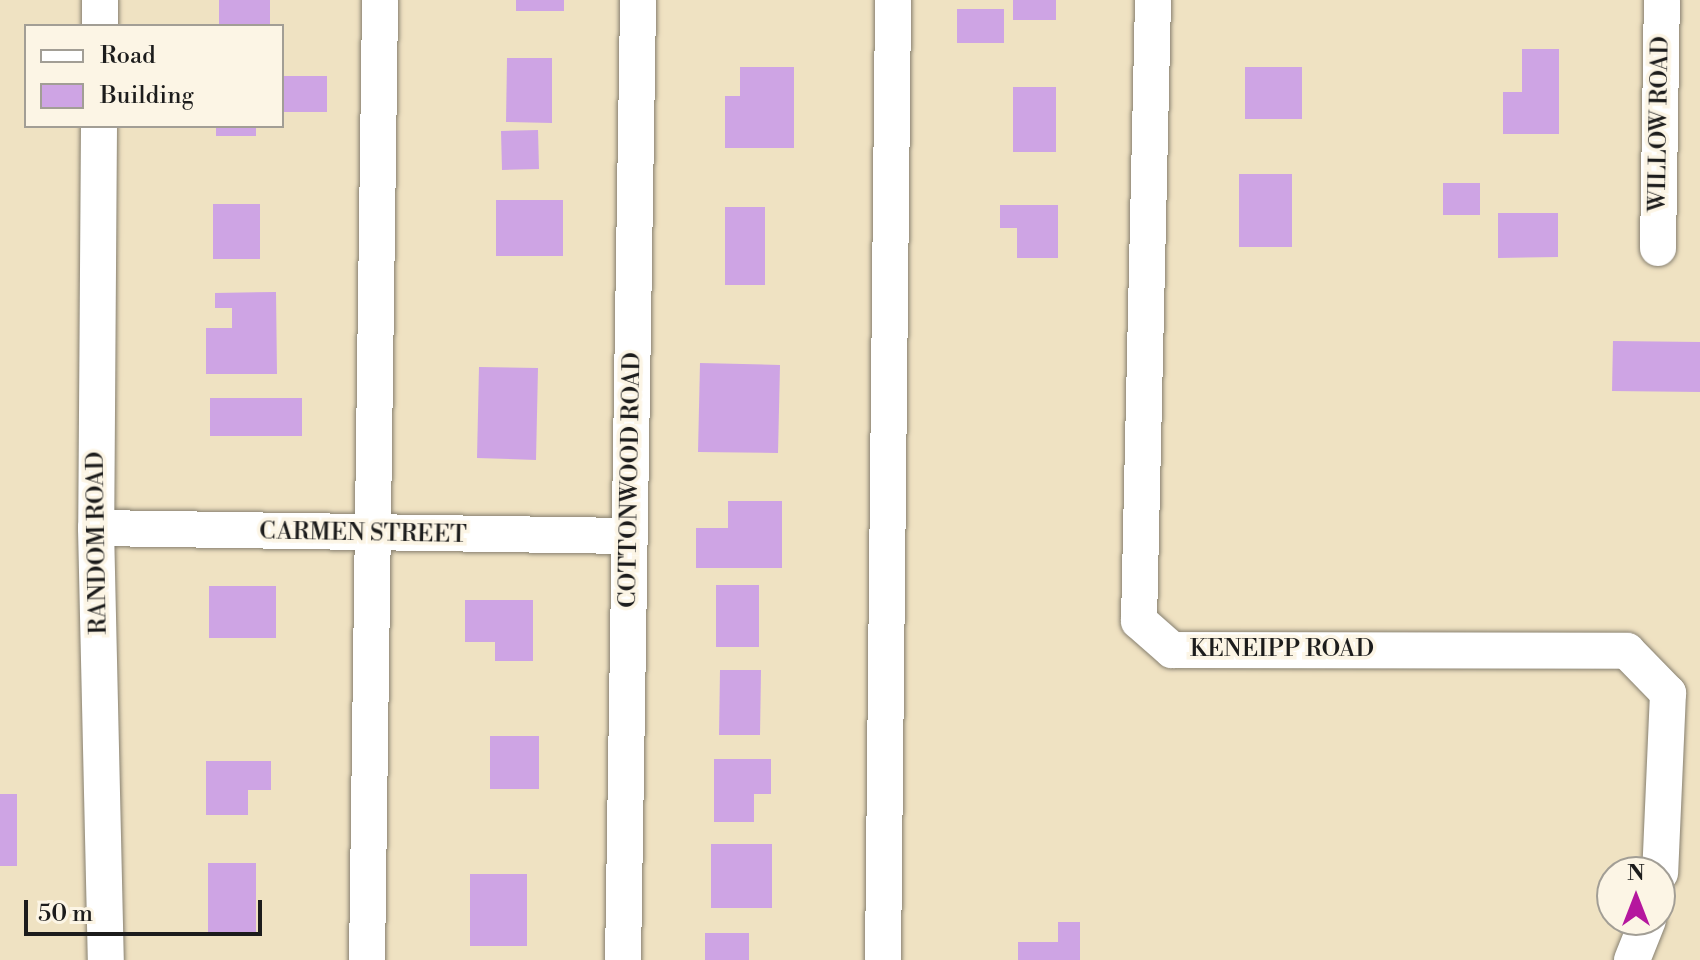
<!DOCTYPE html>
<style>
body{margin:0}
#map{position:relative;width:1700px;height:960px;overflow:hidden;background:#efe2c2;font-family:"Libre Bodoni",serif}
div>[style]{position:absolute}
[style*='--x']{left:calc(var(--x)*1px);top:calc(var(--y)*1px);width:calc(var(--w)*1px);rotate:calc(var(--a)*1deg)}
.building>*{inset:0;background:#cea4e4}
.roads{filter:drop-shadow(0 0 2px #867f6f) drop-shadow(0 0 2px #867f6f)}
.minor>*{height:36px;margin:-18px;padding:0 18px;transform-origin:18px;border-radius:18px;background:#fff}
span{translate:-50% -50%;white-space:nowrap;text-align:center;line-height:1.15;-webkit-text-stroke:7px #fcf5e5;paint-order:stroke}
.street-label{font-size:24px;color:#1c1c1c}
.legend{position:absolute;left:24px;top:24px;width:260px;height:104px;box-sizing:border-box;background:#fcf5e5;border:2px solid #a29e95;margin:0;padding:10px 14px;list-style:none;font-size:24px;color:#1c1c1c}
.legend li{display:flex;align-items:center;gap:16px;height:40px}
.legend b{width:40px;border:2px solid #a29e95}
.north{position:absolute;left:1596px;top:856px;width:80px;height:80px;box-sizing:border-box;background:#fcf5e5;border:2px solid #a29e95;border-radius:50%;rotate:0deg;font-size:22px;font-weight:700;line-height:32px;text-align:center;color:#1c1c1c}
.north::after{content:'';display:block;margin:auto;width:28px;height:36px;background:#b5179e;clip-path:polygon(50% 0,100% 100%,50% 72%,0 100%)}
.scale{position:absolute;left:24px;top:900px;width:238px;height:36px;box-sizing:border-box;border:4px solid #1c1c1c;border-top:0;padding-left:10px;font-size:24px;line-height:28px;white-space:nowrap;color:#1c1c1c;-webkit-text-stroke:6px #fcf5e5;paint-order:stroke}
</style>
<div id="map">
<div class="building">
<div style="clip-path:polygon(219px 0,270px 0,270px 26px,219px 26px)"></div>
<div style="clip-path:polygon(516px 0,564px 0,564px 11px,516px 11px)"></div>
<div style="clip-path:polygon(1013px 0,1056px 0,1056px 20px,1013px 20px)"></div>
<div style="clip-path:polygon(957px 9px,1004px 9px,1004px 43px,957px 43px)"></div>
<div style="clip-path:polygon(1522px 49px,1559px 49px,1559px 134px,1503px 134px,1503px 92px,1522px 92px)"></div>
<div style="clip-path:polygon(507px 58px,552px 58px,552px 123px,506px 122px)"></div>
<div style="clip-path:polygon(740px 67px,794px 67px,794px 148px,725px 148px,725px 96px,740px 96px)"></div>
<div style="clip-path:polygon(1245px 67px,1302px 67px,1302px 119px,1245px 119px)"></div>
<div style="clip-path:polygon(282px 76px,327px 76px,327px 112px,282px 112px)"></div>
<div style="clip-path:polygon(1013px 87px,1056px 87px,1056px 152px,1013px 152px)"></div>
<div style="clip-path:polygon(216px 126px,256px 126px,256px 136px,216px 136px)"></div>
<div style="clip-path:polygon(538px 130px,539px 169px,502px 170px,501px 131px)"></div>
<div style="clip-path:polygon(1239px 174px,1292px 174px,1292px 247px,1239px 247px)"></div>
<div style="clip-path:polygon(1443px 183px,1480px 183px,1480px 215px,1443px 215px)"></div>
<div style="clip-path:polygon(496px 200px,563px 200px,563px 256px,496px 256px)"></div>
<div style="clip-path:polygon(213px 204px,260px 204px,260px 259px,213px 259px)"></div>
<div style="clip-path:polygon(1000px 205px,1058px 205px,1058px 258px,1017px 258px,1017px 228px,1000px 228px)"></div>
<div style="clip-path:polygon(725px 207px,765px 207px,765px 285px,725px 285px)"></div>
<div style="clip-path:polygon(1498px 213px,1558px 213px,1558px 257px,1498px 258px)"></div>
<div style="clip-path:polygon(276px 292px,277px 374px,206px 374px,206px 328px,232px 328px,232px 308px,215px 308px,215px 293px)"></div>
<div style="clip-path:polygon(1613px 341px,1700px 342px,1700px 392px,1612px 391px)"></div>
<div style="clip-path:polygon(700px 363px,780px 365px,778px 453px,698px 452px)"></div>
<div style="clip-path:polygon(479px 367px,538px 368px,536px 460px,477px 458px)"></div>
<div style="clip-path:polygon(210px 398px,302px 398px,302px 436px,210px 436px)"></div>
<div style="clip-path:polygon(728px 501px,782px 501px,782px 568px,696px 568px,696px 528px,728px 528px)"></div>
<div style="clip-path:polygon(716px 585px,759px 585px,759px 647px,716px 647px)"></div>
<div style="clip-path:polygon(209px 586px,276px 586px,276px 638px,209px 638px)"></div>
<div style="clip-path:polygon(465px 600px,533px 600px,533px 661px,495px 661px,495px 642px,465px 642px)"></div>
<div style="clip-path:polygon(720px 670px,761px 670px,760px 735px,719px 735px)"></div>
<div style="clip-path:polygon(490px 736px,539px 736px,539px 789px,490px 789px)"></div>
<div style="clip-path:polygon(714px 759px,771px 759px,771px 794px,754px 794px,754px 822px,714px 822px)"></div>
<div style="clip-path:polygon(206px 761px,271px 761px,271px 790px,248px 790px,248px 815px,206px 815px)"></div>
<div style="clip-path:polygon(0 794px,17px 794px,17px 866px,0 866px)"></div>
<div style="clip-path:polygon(711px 844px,772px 844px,772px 908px,711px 908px)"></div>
<div style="clip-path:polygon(208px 863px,256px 863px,256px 935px,208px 935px)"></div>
<div style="clip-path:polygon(470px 874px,527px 874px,527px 946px,470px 946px)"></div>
<div style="clip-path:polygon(1058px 922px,1080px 922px,1080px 960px,1018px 960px,1018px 942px,1058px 942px)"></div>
<div style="clip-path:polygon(705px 933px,749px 933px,749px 960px,705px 960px)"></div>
</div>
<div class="roads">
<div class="minor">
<div style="--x:1153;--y:0;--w:621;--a:91.29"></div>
<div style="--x:1139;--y:621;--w:44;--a:41.3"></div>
<div style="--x:1172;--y:650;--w:455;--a:0.1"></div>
<div style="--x:1627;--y:651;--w:59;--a:45.7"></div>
<div style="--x:1668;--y:693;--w:180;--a:92.5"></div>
<div style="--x:100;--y:26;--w:26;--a:-90"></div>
<div style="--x:99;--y:126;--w:402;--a:90.4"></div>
<div style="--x:96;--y:528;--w:432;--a:88.7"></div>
<div style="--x:1658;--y:248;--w:248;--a:-89.1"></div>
<div style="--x:96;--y:528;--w:534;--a:0.86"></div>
<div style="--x:367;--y:960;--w:960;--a:-89.22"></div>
<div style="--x:623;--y:960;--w:960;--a:-89.1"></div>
<div style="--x:883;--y:960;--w:960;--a:-89.4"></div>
<div style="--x:1632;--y:960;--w:43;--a:-68.2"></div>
</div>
</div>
<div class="street-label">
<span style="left:1660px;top:124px;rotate:-89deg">WILLOW ROAD</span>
<span style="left:631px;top:480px;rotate:-89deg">COTTONWOOD ROAD</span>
<span style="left:363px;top:534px;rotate:1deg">CARMEN STREET</span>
<span style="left:98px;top:543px;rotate:-91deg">RANDOM ROAD</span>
<span style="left:1282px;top:650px">KENEIPP ROAD</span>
</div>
<ul class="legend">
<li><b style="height:10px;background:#fff"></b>Road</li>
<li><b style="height:22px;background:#cea4e4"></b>Building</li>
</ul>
<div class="north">N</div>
<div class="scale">50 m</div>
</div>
